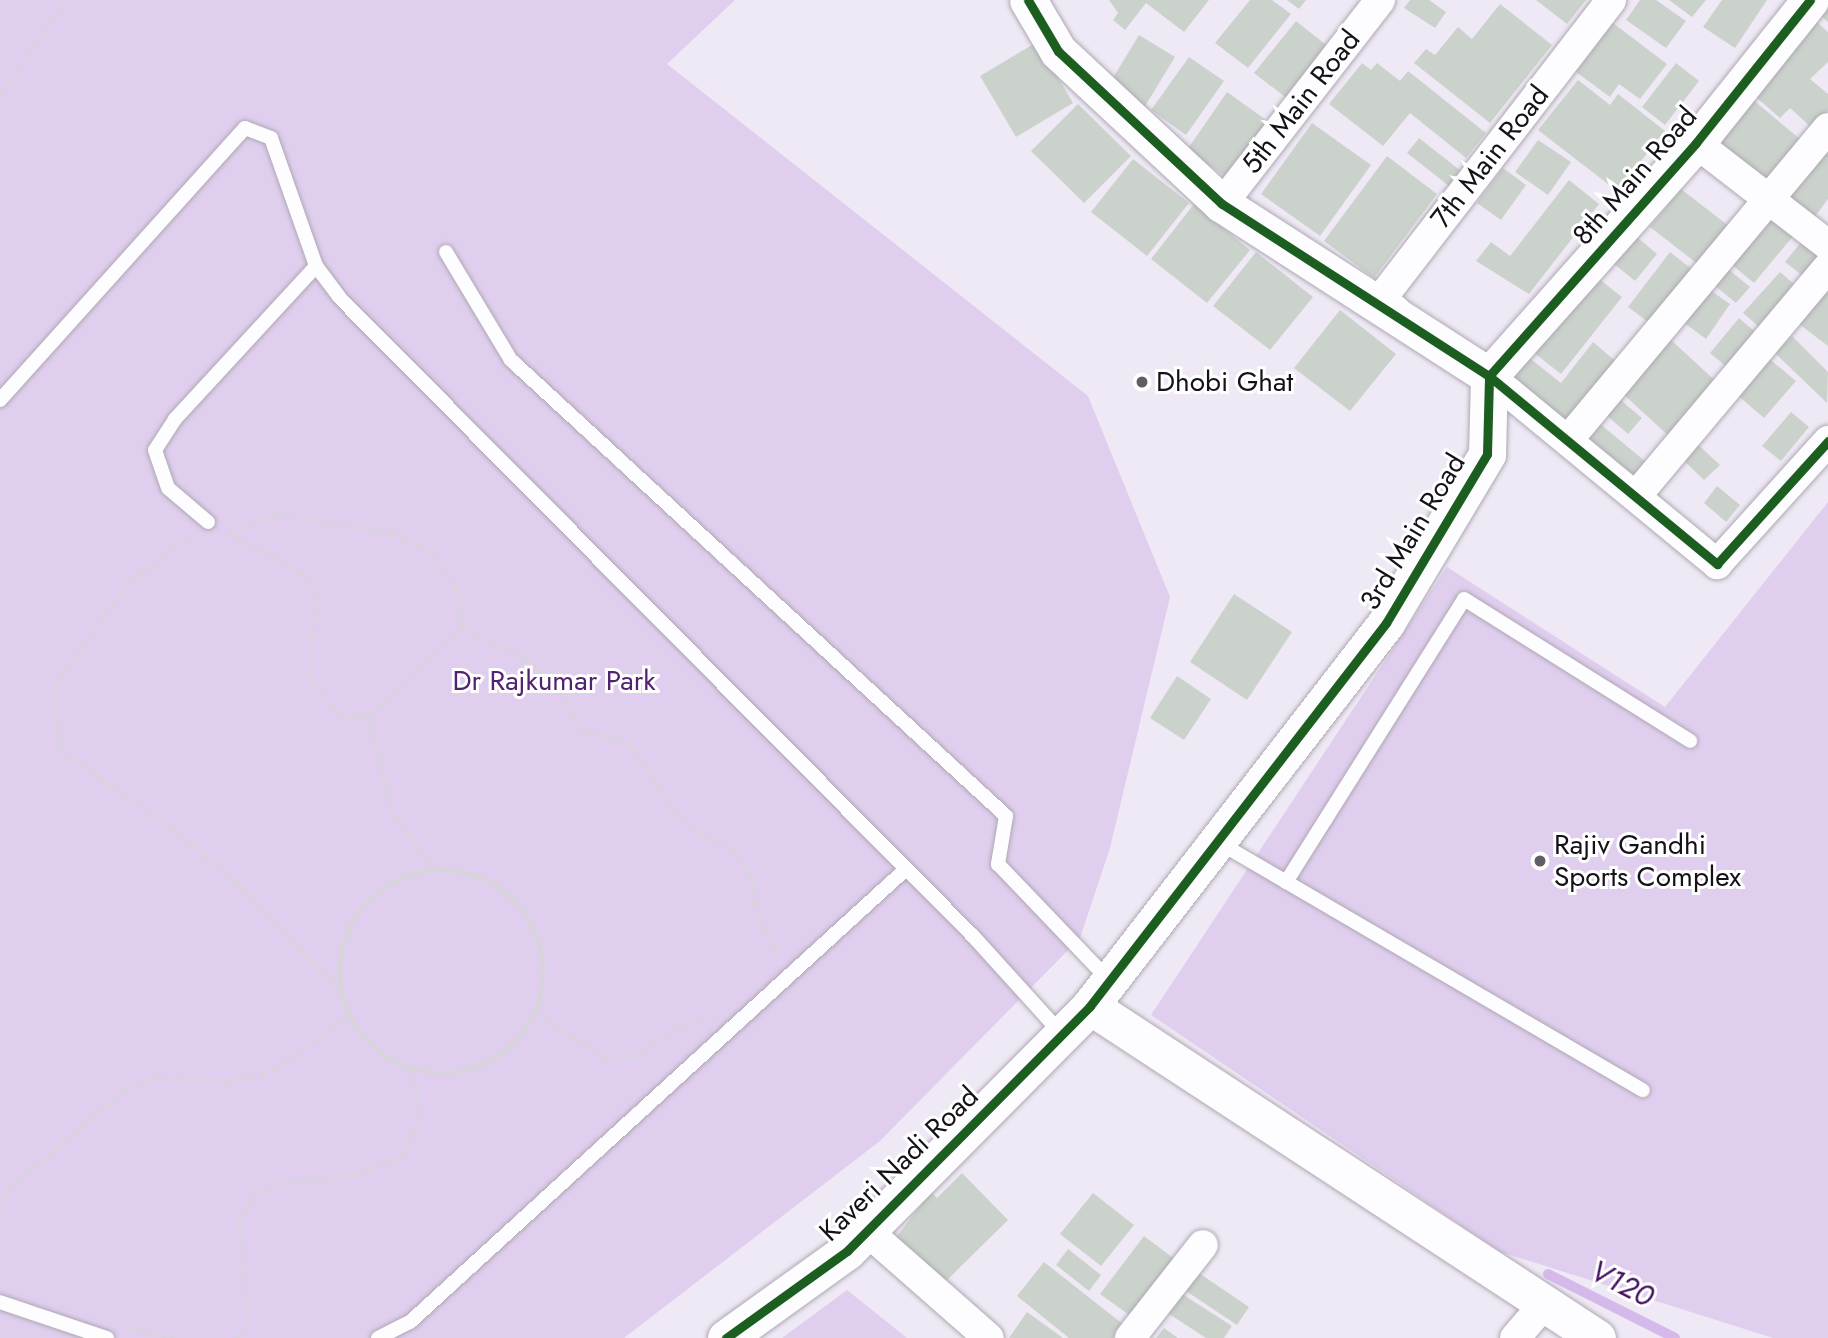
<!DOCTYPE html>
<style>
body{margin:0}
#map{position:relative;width:1828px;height:1338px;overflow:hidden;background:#efe9f5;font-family:Jost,sans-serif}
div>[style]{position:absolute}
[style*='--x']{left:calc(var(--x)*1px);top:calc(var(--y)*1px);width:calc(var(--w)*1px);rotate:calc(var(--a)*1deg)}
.green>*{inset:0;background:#e0ceef}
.stream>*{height:10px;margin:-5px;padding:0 5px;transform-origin:5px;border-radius:5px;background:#d5b9eb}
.building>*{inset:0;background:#cbd2cc}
.path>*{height:4.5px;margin-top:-2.25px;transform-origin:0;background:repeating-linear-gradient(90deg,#d7d5d9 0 3.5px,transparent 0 8.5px)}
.path>.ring{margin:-2.25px;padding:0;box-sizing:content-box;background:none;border:4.5px solid #d7d5d9;border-radius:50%}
.roads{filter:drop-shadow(0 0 2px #aea9b2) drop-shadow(0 0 2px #aea9b2)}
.service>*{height:14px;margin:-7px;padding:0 7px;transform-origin:7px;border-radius:7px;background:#fdfcfe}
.minor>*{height:30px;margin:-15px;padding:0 15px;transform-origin:15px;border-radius:15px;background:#fdfcfe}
.tertiary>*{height:37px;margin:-18.5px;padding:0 18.5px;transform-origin:18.5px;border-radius:18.5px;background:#fdfcfe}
.cycleway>*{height:9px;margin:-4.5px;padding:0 4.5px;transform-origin:4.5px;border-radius:4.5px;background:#1b5e20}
.dots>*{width:19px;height:19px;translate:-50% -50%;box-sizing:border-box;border:4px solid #fff;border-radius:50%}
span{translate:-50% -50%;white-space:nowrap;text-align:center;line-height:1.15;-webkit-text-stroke:6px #fff;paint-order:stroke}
.street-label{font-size:28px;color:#151118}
.poi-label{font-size:28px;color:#151118}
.left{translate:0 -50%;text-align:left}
.park-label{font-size:28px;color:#52226f}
.water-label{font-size:30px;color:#43105f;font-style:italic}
</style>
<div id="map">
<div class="green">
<div style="clip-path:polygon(0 0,735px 0,667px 64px,1088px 396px,1170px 597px,1110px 848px,1080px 938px,880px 1141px,624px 1338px,0 1338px)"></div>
<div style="clip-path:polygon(1828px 502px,1828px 1338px,1773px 1338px,1501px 1252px,1151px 1015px,1447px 567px,1665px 707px)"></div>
<div style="clip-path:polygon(847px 1290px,907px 1338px,782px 1338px)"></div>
</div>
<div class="stream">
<div style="--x:1548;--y:1274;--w:142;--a:26.7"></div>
</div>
<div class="building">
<div style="clip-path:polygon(1109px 0,1209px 0,1184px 32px,1146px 3px,1125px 30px,1113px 20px,1118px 13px)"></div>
<div style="clip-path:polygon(1250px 0,1272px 0,1291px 14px,1248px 68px,1215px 43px)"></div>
<div style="clip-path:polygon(1287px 0,1306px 0,1299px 9px)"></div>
<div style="clip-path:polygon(1410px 0,1429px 0,1446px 12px,1435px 28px,1404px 8px)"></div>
<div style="clip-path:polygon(1536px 0,1586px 0,1567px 24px)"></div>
<div style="clip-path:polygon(1640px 0,1656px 0,1686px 21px,1666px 48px,1626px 20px)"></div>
<div style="clip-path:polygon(1669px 0,1706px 0,1692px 17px)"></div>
<div style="clip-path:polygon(1722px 0,1767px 0,1735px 48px,1703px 27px)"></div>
<div style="clip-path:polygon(1827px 0,1828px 0,1828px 22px,1816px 11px)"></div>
<div style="clip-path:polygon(1500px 4px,1552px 45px,1490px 123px,1414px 63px,1426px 49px,1435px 55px,1458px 27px,1472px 39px)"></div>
<div style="clip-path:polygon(1812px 18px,1828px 32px,1828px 62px,1810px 79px,1828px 94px,1828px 110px,1812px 128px,1790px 108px,1780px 118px,1748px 90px)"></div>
<div style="clip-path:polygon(1296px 21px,1330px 48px,1289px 100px,1254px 73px)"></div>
<div style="clip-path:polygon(1613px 23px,1667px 64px,1640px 99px,1619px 84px,1610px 97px,1576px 72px)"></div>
<div style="clip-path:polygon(1139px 35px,1175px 57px,1144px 108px,1108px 86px)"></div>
<div style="clip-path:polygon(1037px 42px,1073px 103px,1016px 137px,980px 76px)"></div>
<div style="clip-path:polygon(1189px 57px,1224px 81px,1186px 135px,1151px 110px)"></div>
<div style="clip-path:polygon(1362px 63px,1371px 70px,1377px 63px,1400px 81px,1408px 71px,1486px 133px,1466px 158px,1410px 113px,1383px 146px,1329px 104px)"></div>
<div style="clip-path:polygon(1676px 63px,1699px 81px,1665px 125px,1642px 107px)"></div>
<div style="clip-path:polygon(1578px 80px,1610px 105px,1618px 94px,1665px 131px,1617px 191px,1538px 130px)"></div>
<div style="clip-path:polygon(1227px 92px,1269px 122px,1229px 179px,1187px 150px)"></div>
<div style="clip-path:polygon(1746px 94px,1806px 144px,1766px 193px,1712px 149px)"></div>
<div style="clip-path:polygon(1078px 104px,1131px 156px,1084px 203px,1031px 151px)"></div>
<div style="clip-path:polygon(1312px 123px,1371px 165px,1320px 236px,1261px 194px)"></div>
<div style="clip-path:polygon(1419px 138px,1461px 171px,1449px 186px,1407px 153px)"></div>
<div style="clip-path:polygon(1538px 140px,1571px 162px,1548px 195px,1515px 172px)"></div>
<div style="clip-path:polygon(1828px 145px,1828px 199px,1813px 219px,1787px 200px)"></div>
<div style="clip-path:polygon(1387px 156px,1437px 194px,1374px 278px,1324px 241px)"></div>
<div style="clip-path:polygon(1133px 159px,1189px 203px,1147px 256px,1091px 212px)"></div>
<div style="clip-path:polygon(1503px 168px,1526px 185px,1501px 220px,1477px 203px)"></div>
<div style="clip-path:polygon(1569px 180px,1599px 204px,1529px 294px,1476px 261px,1491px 242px,1510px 256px)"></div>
<div style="clip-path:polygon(1681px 189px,1730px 227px,1699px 265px,1650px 227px)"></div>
<div style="clip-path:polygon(1194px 204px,1250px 250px,1207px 303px,1151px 259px)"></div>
<div style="clip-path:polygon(1764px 210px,1794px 235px,1754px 283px,1725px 259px)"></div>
<div style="clip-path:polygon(1631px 232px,1657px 254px,1635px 281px,1608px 259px)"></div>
<div style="clip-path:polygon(1802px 241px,1824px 258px,1807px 279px,1785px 262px)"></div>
<div style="clip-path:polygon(1256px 252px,1313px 297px,1270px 350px,1213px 306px)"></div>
<div style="clip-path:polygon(1670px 252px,1693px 270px,1652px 325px,1628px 307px)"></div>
<div style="clip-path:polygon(1722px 264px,1750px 287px,1736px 303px,1708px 280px)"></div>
<div style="clip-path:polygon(1780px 272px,1802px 291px,1765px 332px,1743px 313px)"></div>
<div style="clip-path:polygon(1594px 275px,1622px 297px,1561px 374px,1533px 352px)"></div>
<div style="clip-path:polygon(1707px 288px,1730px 304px,1706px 339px,1683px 322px)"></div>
<div style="clip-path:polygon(1828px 288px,1828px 346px,1799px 324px)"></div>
<div style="clip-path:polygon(1340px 310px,1396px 354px,1350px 411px,1294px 368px)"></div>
<div style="clip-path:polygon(1739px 318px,1760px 336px,1730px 370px,1710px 353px)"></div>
<div style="clip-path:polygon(1792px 336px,1828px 372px,1827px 403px,1775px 353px)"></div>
<div style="clip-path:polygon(1671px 340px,1721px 386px,1672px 439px,1622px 393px)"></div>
<div style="clip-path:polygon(1593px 342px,1619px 364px,1567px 429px,1507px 382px,1527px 356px,1561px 383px)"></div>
<div style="clip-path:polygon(1767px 357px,1796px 381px,1764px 418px,1736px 394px)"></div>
<div style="clip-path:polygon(1611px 392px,1642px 418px,1628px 434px,1598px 408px)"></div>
<div style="clip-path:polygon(1791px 412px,1809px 427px,1781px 461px,1762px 446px)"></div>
<div style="clip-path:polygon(1593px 418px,1652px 467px,1634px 488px,1575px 439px)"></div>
<div style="clip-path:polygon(1692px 439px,1720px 465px,1704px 480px,1677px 454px)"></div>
<div style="clip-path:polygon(1717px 486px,1740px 505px,1726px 522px,1704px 503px)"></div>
<div style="clip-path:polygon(1234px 594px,1292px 632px,1247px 700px,1190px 662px)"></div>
<div style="clip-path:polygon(1177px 676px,1211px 699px,1184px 740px,1150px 718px)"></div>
<div style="clip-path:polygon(962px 1173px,1008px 1220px,941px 1286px,894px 1240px,931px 1192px,937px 1198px)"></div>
<div style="clip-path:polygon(1093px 1193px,1134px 1225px,1101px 1266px,1060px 1234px)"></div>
<div style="clip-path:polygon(1144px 1236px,1176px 1260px,1132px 1317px,1100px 1294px)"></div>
<div style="clip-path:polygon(1068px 1249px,1101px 1275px,1089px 1291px,1056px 1265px)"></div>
<div style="clip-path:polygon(1044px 1262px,1124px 1325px,1113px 1338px,1069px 1338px,1017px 1296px)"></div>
<div style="clip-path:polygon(1196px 1271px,1249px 1307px,1237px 1325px,1183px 1289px)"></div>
<div style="clip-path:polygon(1179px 1292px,1232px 1326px,1224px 1338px,1206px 1338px,1166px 1312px)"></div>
<div style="clip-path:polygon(1027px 1312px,1063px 1338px,1009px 1338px)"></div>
<div style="clip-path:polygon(1164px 1328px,1178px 1338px,1156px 1338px)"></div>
</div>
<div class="path">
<div style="--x:0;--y:96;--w:116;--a:-55.9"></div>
<div style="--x:231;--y:529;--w:49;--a:-17.7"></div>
<div style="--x:278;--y:514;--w:116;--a:9.5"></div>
<div style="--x:392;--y:533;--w:44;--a:25.4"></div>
<div style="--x:432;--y:552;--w:47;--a:56.3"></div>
<div style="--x:458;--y:591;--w:36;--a:84"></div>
<div style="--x:228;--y:532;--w:84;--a:29.3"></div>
<div style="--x:301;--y:573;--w:25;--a:53"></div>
<div style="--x:316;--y:593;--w:86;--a:94"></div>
<div style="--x:310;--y:679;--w:48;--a:48.4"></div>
<div style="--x:342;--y:715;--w:21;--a:5"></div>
<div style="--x:363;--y:717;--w:20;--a:-30"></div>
<div style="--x:380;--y:707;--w:115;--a:-44.3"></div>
<div style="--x:462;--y:627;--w:72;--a:26.2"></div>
<div style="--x:527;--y:659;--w:40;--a:39"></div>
<div style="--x:558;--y:684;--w:50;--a:65"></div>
<div style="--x:579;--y:729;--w:50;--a:13.8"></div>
<div style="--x:628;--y:741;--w:92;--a:56.5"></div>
<div style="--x:679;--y:818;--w:62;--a:31.9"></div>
<div style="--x:732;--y:851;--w:31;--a:50"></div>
<div style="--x:752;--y:875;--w:29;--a:84"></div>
<div style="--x:755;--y:904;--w:55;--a:66.3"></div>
<div style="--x:189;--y:537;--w:78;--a:141.8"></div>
<div style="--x:128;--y:585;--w:126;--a:126"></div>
<div style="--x:54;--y:687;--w:63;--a:83.7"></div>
<div style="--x:61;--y:750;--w:136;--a:35.1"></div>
<div style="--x:172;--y:828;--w:82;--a:40.1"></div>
<div style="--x:235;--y:881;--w:151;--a:46.3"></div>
<div style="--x:369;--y:713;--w:99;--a:77.2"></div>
<div style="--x:391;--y:810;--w:73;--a:55"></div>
<div class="ring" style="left:340px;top:870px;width:199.5px;height:199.5px"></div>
<div style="--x:536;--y:1014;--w:82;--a:31.6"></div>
<div style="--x:606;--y:1057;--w:33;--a:-2"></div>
<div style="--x:639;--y:1056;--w:43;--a:-37.4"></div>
<div style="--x:673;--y:1030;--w:36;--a:-21"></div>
<div style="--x:0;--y:1207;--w:21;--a:-62"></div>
<div style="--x:10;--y:1188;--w:148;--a:-40.9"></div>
<div style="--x:122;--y:1091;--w:35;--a:-25"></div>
<div style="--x:154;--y:1076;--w:72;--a:4.8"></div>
<div style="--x:226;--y:1082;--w:37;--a:-13"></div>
<div style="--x:262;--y:1074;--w:34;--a:-27"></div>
<div style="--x:292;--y:1059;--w:73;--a:-38.9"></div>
<div style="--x:129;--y:1328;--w:45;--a:12.8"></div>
<div style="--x:237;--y:1338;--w:18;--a:-52"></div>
<div style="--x:248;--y:1324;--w:107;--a:-94.8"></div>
<div style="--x:239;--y:1217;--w:29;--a:-56"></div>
<div style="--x:255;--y:1193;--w:27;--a:-22"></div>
<div style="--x:280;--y:1183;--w:72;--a:-6.3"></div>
<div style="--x:352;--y:1175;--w:53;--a:-19.8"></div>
<div style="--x:402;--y:1157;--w:41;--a:-64.1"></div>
<div style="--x:420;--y:1120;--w:51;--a:-99.1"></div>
</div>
<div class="roads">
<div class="service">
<div style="--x:446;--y:252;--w:126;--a:59"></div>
<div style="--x:511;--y:360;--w:673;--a:42.65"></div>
<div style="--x:1006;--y:816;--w:49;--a:99.5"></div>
<div style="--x:998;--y:864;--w:159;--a:46.3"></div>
<div style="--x:0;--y:400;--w:366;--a:-48"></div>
<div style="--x:245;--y:128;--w:28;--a:21"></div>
<div style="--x:271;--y:138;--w:136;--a:70.6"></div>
<div style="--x:316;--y:266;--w:39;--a:53"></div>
<div style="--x:339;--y:297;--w:899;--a:45.23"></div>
<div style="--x:972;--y:935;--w:132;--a:47.8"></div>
<div style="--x:208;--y:522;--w:52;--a:-139.6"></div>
<div style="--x:168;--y:488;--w:40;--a:-108.9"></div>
<div style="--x:155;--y:450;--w:37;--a:-57"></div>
<div style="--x:175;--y:419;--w:208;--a:-47.3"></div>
<div style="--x:1218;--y:842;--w:492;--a:30.3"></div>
<div style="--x:1286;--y:882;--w:334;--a:-57.8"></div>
<div style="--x:1464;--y:599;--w:267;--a:32.1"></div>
<div style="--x:0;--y:1302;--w:113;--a:18.6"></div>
<div style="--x:378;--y:1338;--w:36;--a:-27"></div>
<div style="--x:410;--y:1322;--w:672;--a:-42.41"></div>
</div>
<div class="minor">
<div style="--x:1696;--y:143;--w:167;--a:37.7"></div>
<div style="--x:1222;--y:204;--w:258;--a:-52.2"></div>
<div style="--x:1396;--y:311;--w:19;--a:-141"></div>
<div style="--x:1381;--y:299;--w:377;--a:-52.4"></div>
<div style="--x:1489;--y:376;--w:296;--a:39.5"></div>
<div style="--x:1717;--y:564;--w:166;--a:-47.9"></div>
<div style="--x:1568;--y:440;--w:406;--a:-50.2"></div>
<div style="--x:1636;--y:496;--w:299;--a:-50"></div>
<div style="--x:867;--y:1231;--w:162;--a:41.3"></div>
<div style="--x:1130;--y:1338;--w:118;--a:-51.9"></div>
<div style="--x:1515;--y:1338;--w:46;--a:-49.4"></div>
</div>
<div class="tertiary">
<div style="--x:1489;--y:376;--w:312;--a:-48.4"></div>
<div style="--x:1696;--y:143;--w:183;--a:-51.4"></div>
<div style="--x:1090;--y:1006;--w:606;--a:33.22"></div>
<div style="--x:726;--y:1338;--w:149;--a:-35.7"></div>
<div style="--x:847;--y:1251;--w:345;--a:-45.2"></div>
<div style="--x:1090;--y:1006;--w:484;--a:-52.3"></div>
<div style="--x:1386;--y:623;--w:197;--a:-59.1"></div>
<div style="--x:1487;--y:454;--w:78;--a:-88.5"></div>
<div style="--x:1489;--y:376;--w:318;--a:-147.2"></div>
<div style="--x:1222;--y:204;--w:224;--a:-137"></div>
<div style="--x:1058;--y:51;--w:59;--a:-120.5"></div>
</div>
</div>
<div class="cycleway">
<div style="--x:1810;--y:0;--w:183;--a:128.6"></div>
<div style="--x:1696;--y:143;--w:312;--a:131.6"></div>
<div style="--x:1489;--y:376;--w:296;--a:39.5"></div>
<div style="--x:1717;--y:564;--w:166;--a:-47.9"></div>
<div style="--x:726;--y:1338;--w:149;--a:-35.7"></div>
<div style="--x:847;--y:1251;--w:345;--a:-45.2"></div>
<div style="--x:1090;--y:1006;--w:484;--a:-52.3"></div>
<div style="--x:1386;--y:623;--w:197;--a:-59.1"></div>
<div style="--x:1487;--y:454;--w:78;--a:-88.5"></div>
<div style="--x:1489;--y:376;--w:318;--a:-147.2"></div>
<div style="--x:1222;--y:204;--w:224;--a:-137"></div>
<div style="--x:1058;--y:51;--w:59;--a:-120.5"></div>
</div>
<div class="dots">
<div style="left:1142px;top:382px;background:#615d65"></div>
<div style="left:1540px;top:861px;background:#615d65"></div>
</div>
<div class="street-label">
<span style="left:1301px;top:102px;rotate:-52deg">5th Main Road</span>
<span style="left:1490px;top:157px;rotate:-52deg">7th Main Road</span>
<span style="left:1635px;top:176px;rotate:-49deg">8th Main Road</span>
<span style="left:1413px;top:532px;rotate:-59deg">3rd Main Road</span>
<span style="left:899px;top:1164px;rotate:-44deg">Kaveri Nadi Road</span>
</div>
<div class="poi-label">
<span class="left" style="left:1156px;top:382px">Dhobi Ghat</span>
<span class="left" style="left:1554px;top:861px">Rajiv Gandhi<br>Sports Complex</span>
</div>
<div class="park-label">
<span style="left:554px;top:681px">Dr Rajkumar Park</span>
</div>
<div class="water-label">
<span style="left:1622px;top:1284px;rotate:27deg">V120</span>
</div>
</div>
